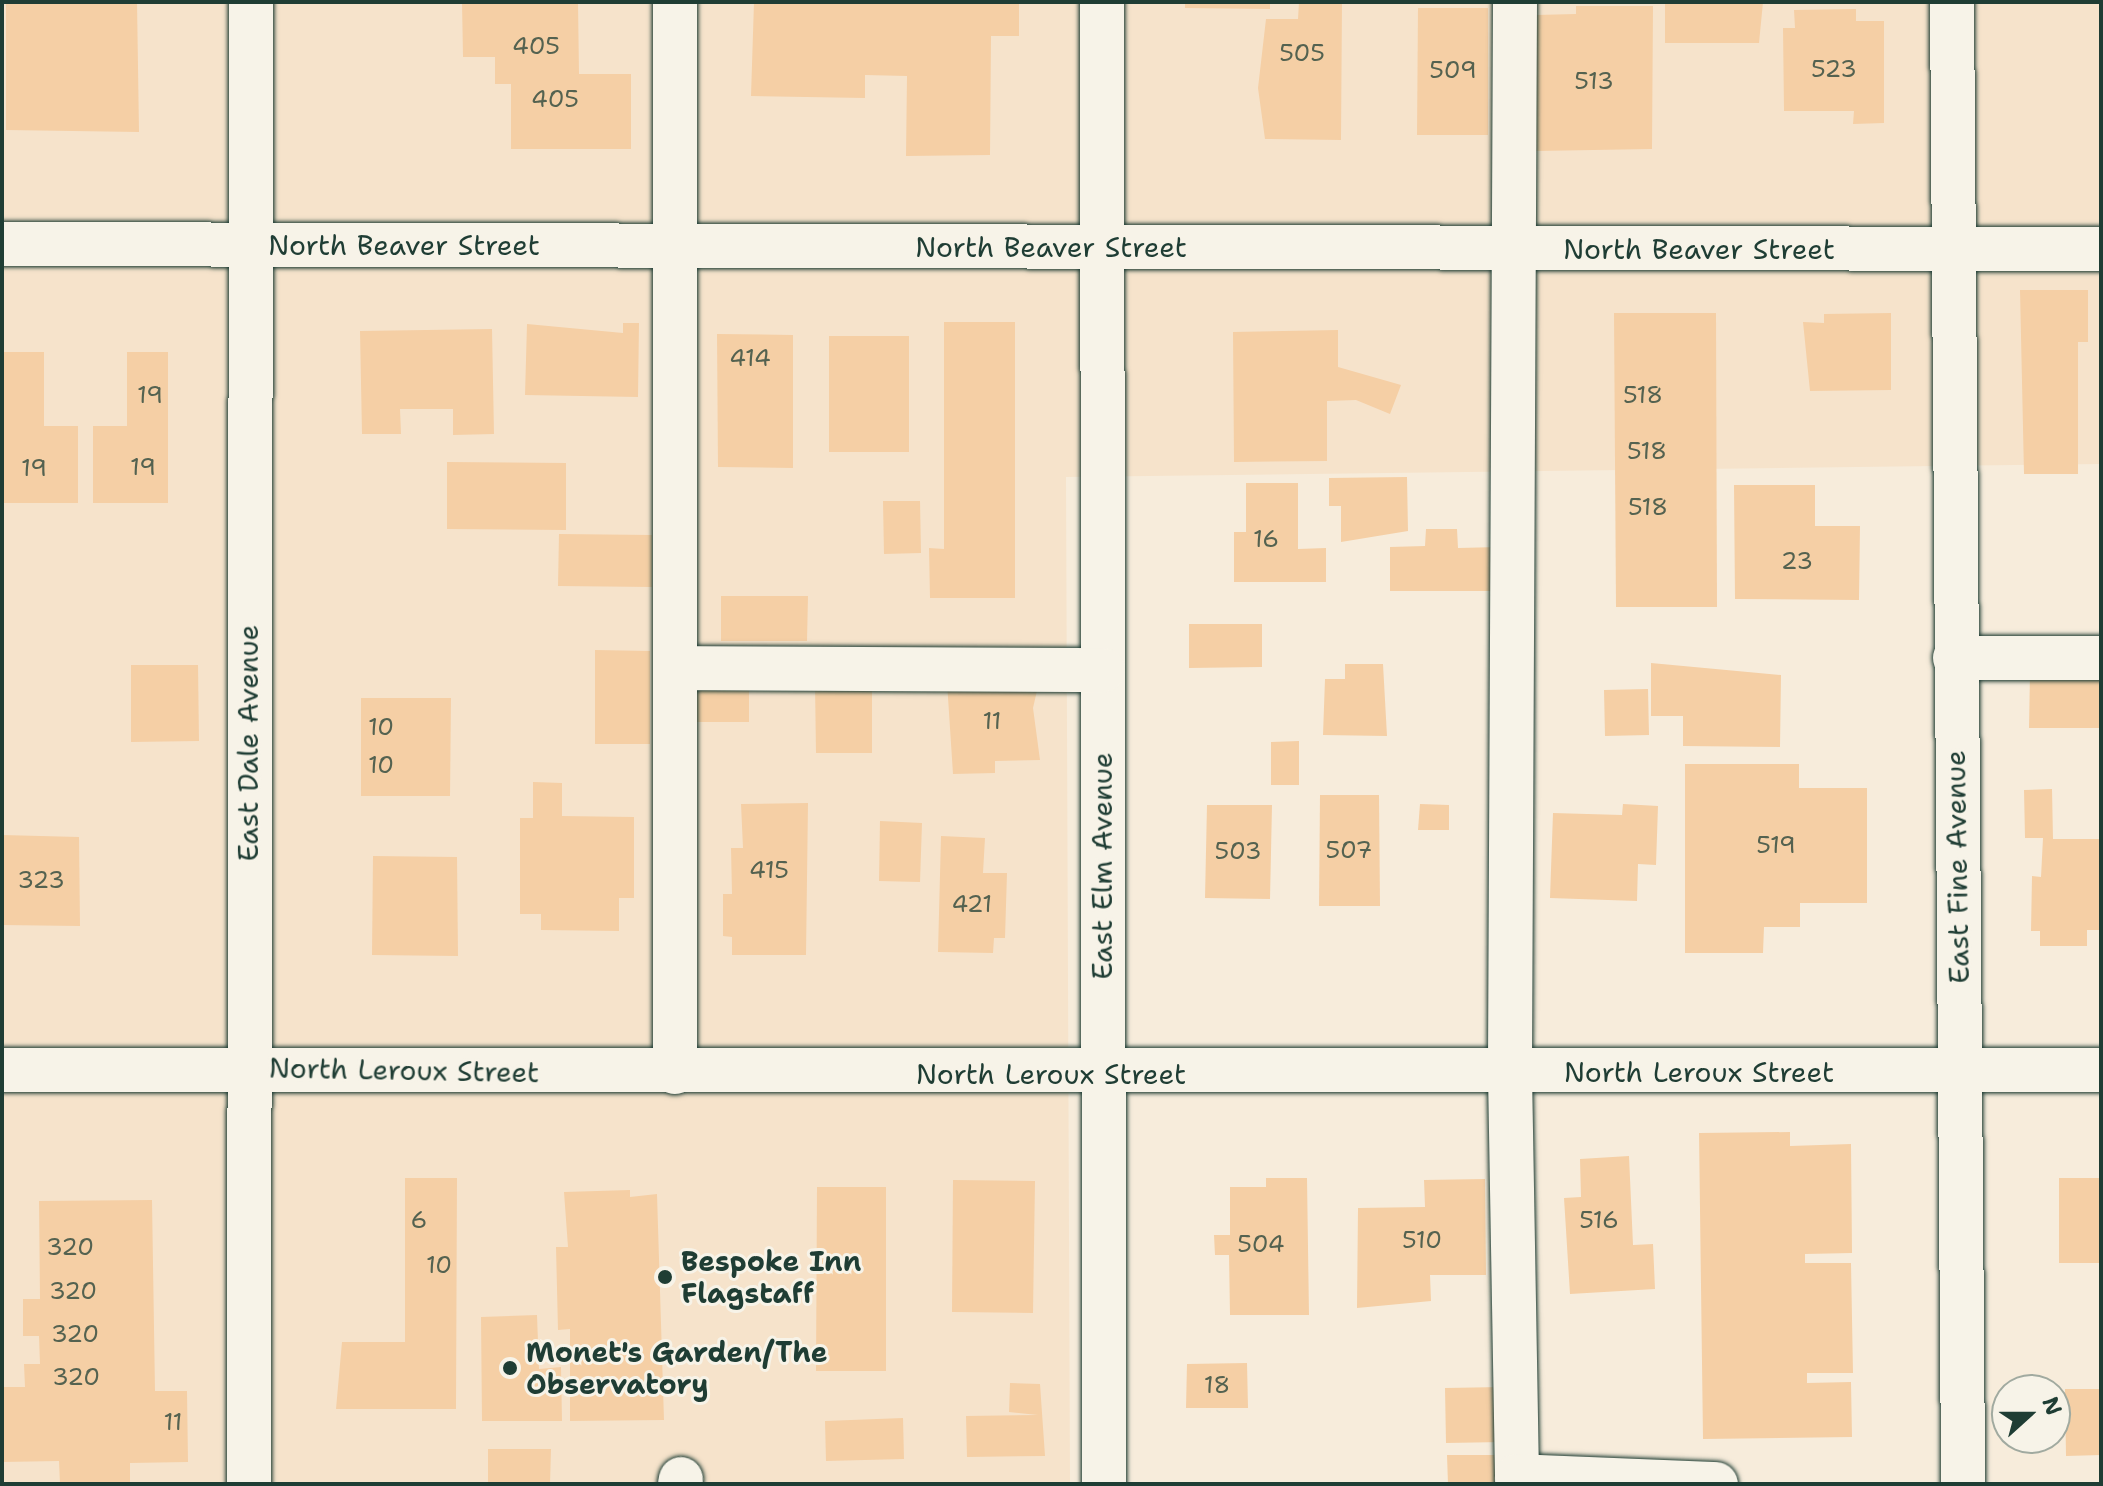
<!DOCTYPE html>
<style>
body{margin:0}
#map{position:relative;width:2103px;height:1486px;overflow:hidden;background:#f7ecdb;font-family:"Shantell Sans",sans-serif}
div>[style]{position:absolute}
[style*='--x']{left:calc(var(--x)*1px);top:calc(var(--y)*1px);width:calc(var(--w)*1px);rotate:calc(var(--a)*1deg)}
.built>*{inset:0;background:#f6e3cb}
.building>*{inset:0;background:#f5cfa5}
.roads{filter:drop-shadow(0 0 2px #1f3d34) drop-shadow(0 0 2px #1f3d34)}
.minor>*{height:44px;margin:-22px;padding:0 22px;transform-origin:22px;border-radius:22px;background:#f7f3e8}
.dots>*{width:22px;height:22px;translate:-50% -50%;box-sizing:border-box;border:4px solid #f7f3e8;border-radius:50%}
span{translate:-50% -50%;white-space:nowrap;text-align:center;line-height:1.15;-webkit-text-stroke:6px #f7f3e8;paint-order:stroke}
.number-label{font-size:24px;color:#546250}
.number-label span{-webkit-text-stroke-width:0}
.street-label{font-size:28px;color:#1f3d34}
.poi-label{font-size:28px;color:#1f3d34;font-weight:700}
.left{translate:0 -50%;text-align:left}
.frame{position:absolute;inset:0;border:4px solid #1f3d34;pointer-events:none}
.north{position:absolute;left:1991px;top:1374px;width:80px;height:80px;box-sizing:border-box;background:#f7f3e8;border:2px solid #a1aaa0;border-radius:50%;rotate:69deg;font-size:22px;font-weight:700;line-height:32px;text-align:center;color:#1f3d34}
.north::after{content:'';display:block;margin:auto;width:28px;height:36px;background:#1f3d34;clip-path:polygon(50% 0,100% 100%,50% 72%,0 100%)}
</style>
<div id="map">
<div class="built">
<div style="clip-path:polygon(2px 2px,2101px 2px,2101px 464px,1066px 477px,1070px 1484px,2px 1484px)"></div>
</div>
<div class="building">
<div style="clip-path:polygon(6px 2px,137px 2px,139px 132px,6px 130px)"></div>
<div style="clip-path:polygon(462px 2px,578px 2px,579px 74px,631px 74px,631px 149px,511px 149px,511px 84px,495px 84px,495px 57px,463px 57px)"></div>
<div style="clip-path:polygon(754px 2px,1019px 2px,1019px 36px,991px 36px,990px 155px,906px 156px,907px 76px,865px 75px,865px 98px,751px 96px)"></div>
<div style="clip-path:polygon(1185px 2px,1270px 2px,1270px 9px,1185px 8px)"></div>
<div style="clip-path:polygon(1299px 2px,1342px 2px,1341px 140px,1265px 139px,1258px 88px,1266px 19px,1298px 19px)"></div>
<div style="clip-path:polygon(1665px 2px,1763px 2px,1759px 43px,1665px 43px)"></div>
<div style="clip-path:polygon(1576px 6px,1653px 6px,1652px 149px,1535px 151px,1536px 15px,1576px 14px)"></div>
<div style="clip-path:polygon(1418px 8px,1488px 8px,1488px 135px,1417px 135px)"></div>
<div style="clip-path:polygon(1856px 9px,1856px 21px,1884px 21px,1884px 123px,1853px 124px,1854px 111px,1784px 111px,1783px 28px,1795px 28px,1794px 10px)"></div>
<div style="clip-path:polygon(2020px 290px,2088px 290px,2088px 342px,2078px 342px,2078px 474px,2024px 474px)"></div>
<div style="clip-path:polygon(1614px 313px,1716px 313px,1717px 607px,1616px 607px)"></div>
<div style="clip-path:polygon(1891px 313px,1891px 390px,1810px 391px,1803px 322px,1824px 323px,1824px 314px)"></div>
<div style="clip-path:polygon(944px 322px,1015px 322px,1015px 598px,930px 598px,929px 548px,944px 549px)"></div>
<div style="clip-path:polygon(623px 323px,639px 323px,638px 397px,525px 395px,527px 324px,623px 333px)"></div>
<div style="clip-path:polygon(492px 329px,494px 434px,453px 435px,453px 409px,400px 409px,401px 434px,362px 434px,360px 331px)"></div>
<div style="clip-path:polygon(1338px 330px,1338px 367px,1401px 385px,1390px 414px,1356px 400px,1327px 401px,1327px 461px,1234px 462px,1233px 332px)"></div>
<div style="clip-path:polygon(717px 334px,793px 335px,793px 468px,718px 467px)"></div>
<div style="clip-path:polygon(829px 336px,909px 336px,909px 452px,829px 452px)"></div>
<div style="clip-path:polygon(4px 352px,44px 352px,44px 426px,78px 426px,78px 503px,3px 503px)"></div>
<div style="clip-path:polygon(127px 352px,168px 352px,168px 503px,93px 503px,93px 426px,127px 426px)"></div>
<div style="clip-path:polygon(447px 462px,566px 463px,566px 530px,447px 529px)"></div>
<div style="clip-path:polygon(1407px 477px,1408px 531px,1341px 542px,1341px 506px,1329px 506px,1329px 478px)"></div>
<div style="clip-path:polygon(1246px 483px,1298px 483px,1298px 549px,1326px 548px,1326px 582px,1234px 582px,1234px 532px,1246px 532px)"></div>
<div style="clip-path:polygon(1734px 485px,1815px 485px,1815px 526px,1860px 526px,1859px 600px,1735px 599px)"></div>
<div style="clip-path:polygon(883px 501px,920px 501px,921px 553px,884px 554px)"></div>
<div style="clip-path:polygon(1426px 529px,1457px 529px,1458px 548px,1499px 547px,1499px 591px,1390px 591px,1390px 547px,1425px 546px)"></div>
<div style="clip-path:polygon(559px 534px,652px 535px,652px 587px,558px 586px)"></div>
<div style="clip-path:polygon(721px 596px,808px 596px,807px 641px,721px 641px)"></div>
<div style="clip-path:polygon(1189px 624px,1262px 624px,1262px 667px,1189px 668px)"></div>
<div style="clip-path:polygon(595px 650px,650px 651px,650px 744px,595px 744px)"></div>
<div style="clip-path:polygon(1651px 663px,1781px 675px,1780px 747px,1683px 746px,1683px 716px,1651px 716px)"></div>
<div style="clip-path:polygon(1345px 664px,1383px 664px,1387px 736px,1323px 735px,1325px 679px,1345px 679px)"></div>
<div style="clip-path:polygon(131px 665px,198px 665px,199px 741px,131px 742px)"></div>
<div style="clip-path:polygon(2101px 668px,2101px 728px,2029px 728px,2030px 674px)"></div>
<div style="clip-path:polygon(686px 670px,749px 671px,749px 722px,686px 722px)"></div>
<div style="clip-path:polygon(947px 682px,1039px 682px,1033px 708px,1040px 760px,995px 761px,995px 773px,953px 774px)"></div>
<div style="clip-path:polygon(815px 684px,872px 684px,872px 753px,816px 753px)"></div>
<div style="clip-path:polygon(1648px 689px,1649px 735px,1605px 736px,1604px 690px)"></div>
<div style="clip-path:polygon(361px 698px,451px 698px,450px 796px,361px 796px)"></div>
<div style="clip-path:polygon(1299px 741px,1299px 785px,1271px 785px,1271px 742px)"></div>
<div style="clip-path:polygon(1685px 764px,1799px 764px,1799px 788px,1867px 788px,1867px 903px,1800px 903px,1800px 927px,1764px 927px,1763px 953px,1685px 953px)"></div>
<div style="clip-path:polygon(533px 782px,562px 783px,562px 816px,634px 817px,634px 898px,619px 898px,619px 931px,541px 930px,541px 914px,520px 914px,520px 818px,533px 818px)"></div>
<div style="clip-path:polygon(2052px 789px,2053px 839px,2101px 839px,2101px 930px,2087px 930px,2087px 946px,2040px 946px,2040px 931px,2031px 931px,2032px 876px,2041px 877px,2043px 838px,2025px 838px,2024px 790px)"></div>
<div style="clip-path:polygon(1320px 795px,1379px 795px,1380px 906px,1319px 906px)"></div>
<div style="clip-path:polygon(808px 803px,806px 955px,732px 955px,732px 937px,723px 936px,723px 894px,732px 894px,731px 848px,743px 848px,741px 804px)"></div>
<div style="clip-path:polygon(1420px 804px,1449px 805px,1449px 830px,1418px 830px)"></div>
<div style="clip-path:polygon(1623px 804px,1658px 806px,1656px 865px,1638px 864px,1637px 901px,1550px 898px,1553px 813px,1622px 815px)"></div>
<div style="clip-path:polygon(1207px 805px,1272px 805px,1270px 899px,1205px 898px)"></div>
<div style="clip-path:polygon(880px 821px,922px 823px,920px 882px,879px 881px)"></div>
<div style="clip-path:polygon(2px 835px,79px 837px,80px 926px,2px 925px)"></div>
<div style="clip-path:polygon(941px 836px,985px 838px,983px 873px,1007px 873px,1005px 938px,994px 938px,993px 953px,938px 952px)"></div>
<div style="clip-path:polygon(373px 856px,457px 857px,458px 956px,372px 955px)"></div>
<div style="clip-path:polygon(1790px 1132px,1790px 1146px,1851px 1144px,1852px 1253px,1805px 1254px,1805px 1263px,1851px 1263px,1853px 1373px,1807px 1373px,1807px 1383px,1851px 1382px,1852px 1437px,1703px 1439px,1699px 1133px)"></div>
<div style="clip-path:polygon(1629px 1156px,1633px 1245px,1653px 1244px,1655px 1289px,1570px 1294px,1564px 1198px,1581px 1197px,1580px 1159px)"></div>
<div style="clip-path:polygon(405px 1178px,457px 1178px,456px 1409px,336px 1409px,342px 1342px,405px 1342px)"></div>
<div style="clip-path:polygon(1266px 1178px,1307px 1178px,1309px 1315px,1230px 1315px,1229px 1255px,1215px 1255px,1214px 1235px,1230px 1235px,1230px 1187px,1266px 1187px)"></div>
<div style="clip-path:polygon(2059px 1178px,2101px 1178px,2101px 1263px,2059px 1263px)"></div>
<div style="clip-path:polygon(1485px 1179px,1486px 1275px,1430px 1275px,1431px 1301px,1357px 1308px,1358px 1208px,1425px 1207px,1424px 1180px)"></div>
<div style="clip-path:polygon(953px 1180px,1035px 1181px,1033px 1313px,952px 1312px)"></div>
<div style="clip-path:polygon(817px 1187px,886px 1187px,886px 1371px,816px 1371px)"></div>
<div style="clip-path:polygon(630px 1190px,630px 1197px,657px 1194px,664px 1420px,570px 1421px,570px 1329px,558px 1330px,556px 1247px,568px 1247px,564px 1192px)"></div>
<div style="clip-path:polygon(152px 1200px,155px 1391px,187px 1391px,188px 1462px,130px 1463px,130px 1484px,60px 1484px,59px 1461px,2px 1462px,2px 1387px,25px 1387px,24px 1364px,40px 1364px,39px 1336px,23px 1336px,23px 1299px,40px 1299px,39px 1201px)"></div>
<div style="clip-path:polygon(537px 1315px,539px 1369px,561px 1367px,562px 1421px,482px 1421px,481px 1317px)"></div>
<div style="clip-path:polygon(1247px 1363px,1248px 1408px,1186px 1408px,1187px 1364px)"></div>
<div style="clip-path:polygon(1010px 1383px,1040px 1384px,1045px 1456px,967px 1457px,966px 1416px,1038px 1415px,1009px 1412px)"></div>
<div style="clip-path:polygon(1502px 1387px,1503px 1442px,1446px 1443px,1445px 1388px)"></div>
<div style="clip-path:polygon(2065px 1389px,2101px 1389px,2101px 1455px,2066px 1456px)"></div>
<div style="clip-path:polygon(903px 1418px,904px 1459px,826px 1461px,825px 1421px)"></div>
<div style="clip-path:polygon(488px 1449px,551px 1449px,550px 1484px,488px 1484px)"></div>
<div style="clip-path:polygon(1447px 1455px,1500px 1455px,1501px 1484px,1448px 1484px)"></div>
</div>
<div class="roads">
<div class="minor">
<div style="--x:1102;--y:2;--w:1482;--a:89.92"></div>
<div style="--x:1515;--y:2;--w:1072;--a:90.27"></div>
<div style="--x:1510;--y:1074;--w:410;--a:89"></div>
<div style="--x:1952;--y:2;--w:1482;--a:89.57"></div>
<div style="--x:2;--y:244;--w:2099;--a:0.14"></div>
<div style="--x:1955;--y:658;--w:146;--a:0"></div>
<div style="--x:675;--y:668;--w:428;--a:0.3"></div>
<div style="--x:2;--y:1070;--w:2099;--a:0"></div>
<div style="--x:675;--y:1072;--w:1070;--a:-90"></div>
<div style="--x:1517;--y:1476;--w:199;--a:2.3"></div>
<div style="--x:249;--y:1484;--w:1482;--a:-89.92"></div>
<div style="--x:680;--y:1484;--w:5;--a:-79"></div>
</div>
</div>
<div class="dots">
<div style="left:665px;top:1277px;background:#1f3d34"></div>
<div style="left:510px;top:1368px;background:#1f3d34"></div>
</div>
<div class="number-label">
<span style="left:536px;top:47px">405</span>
<span style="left:1302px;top:54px">505</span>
<span style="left:1834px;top:70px">523</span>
<span style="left:1453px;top:71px">509</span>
<span style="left:1594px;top:82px">513</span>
<span style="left:555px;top:100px">405</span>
<span style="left:750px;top:359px">414</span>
<span style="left:150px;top:396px">19</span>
<span style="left:1643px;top:396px">518</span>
<span style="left:1647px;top:452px">518</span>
<span style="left:143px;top:468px">19</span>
<span style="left:34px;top:469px">19</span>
<span style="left:1648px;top:508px">518</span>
<span style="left:1266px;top:540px">16</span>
<span style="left:1797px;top:562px">23</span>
<span style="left:992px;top:722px">11</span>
<span style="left:381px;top:728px">10</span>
<span style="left:381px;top:766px">10</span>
<span style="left:1776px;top:846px">519</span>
<span style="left:1349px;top:851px">507</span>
<span style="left:1238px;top:852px">503</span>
<span style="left:769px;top:871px">415</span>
<span style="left:41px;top:881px">323</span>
<span style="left:972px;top:905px">421</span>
<span style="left:419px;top:1221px">6</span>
<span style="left:1599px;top:1221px">516</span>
<span style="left:1422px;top:1241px">510</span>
<span style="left:1261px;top:1245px">504</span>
<span style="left:70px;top:1248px">320</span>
<span style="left:439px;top:1266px">10</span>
<span style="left:73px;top:1292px">320</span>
<span style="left:75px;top:1335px">320</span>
<span style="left:76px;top:1378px">320</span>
<span style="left:1217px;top:1386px">18</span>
<span style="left:173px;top:1423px">11</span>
</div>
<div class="street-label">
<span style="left:404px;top:245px">North Beaver Street</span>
<span style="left:1051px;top:247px">North Beaver Street</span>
<span style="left:1699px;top:249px">North Beaver Street</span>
<span style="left:248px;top:743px;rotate:-90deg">East Dale Avenue</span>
<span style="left:1102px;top:866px;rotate:-90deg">East Elm Avenue</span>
<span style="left:1957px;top:867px;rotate:-91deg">East Fine Avenue</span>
<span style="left:404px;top:1070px;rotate:1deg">North Leroux Street</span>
<span style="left:1699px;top:1072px">North Leroux Street</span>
<span style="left:1051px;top:1074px">North Leroux Street</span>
</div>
<div class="poi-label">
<span class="left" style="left:681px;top:1277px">Bespoke Inn<br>Flagstaff</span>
<span class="left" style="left:526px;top:1368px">Monet's Garden/The<br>Observatory</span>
</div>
<div class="frame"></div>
<div class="north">N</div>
</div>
